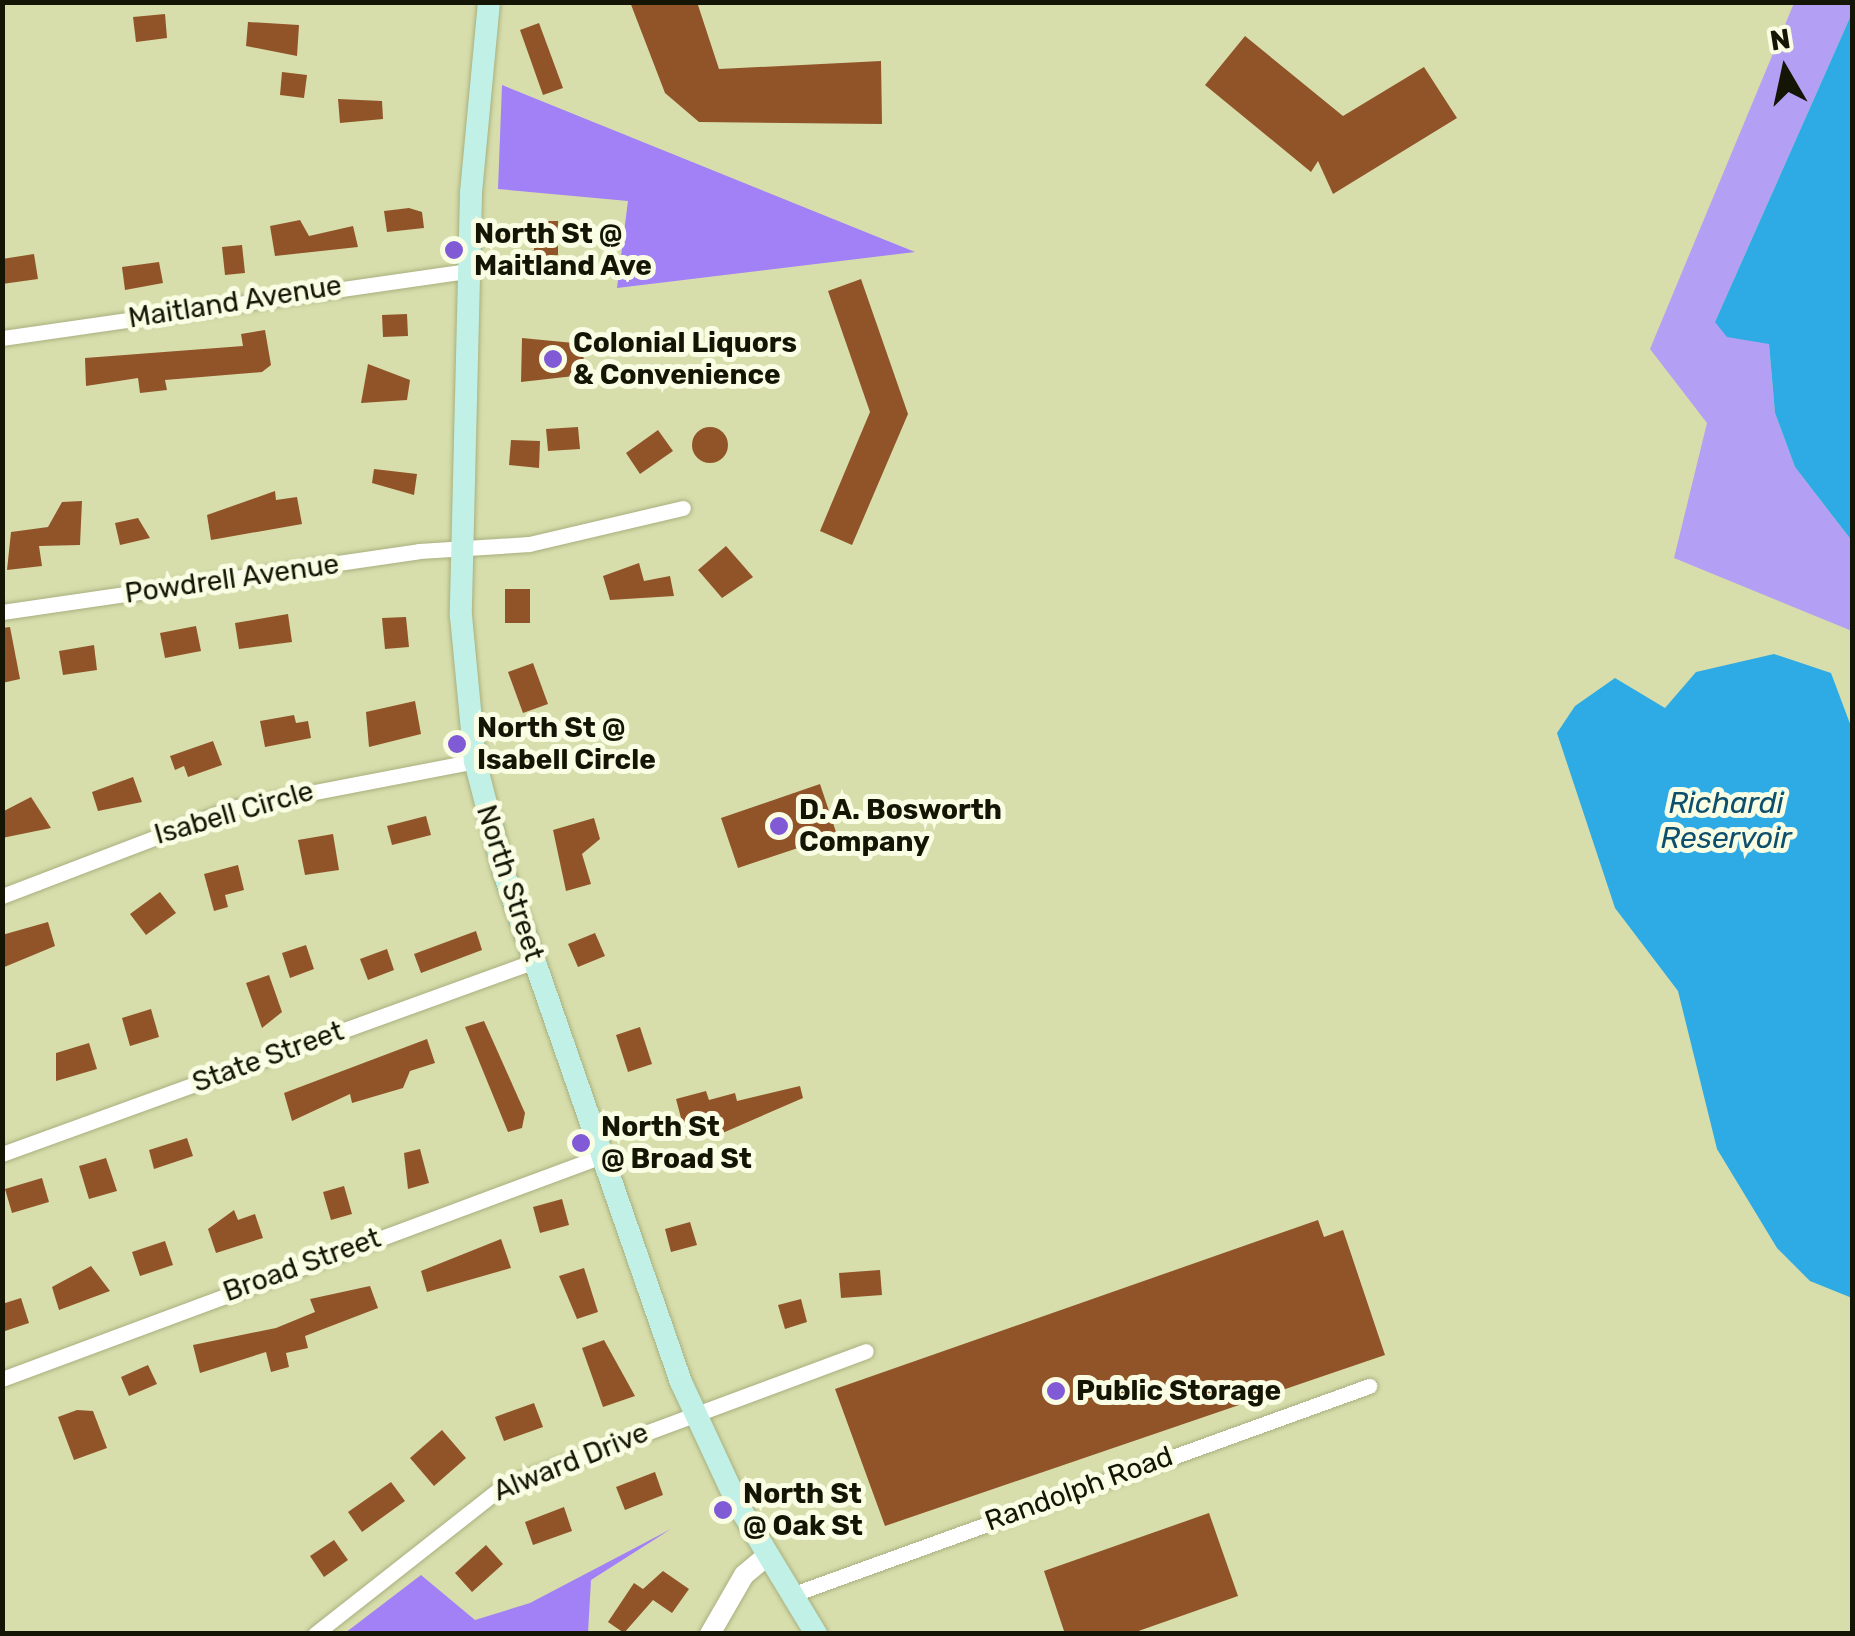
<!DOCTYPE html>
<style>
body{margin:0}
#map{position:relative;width:1855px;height:1636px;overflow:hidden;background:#d7deac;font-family:Rubik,sans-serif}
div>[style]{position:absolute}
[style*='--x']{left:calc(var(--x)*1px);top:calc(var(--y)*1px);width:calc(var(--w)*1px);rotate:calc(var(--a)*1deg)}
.green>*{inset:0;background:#b39ff4}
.forest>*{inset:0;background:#a181f5}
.water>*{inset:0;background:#2eaae4}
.building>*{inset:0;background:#915428}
.round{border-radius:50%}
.roads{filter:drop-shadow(0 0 2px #a9af7e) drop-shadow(0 0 2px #a9af7e)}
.minor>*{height:15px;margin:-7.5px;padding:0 7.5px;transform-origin:7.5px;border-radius:7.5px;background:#fff}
.tertiary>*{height:20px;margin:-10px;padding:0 10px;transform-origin:10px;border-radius:10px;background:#fff}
.secondary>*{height:22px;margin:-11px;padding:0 11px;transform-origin:11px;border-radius:11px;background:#c1f1e6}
.dots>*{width:28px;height:28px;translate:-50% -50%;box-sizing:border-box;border:5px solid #f9fde3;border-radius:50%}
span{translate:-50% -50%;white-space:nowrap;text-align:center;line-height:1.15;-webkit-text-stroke:10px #f9fde3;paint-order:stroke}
.poi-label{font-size:28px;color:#141504;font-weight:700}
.left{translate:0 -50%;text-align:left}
.street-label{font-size:28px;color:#141504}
.water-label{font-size:30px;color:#0e4f6d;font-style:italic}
.frame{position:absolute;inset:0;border:5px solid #141504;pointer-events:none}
.north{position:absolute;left:1735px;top:20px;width:100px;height:100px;-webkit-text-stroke:8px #f9fde3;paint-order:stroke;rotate:351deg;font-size:28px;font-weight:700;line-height:40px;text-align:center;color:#141504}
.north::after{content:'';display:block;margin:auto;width:35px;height:45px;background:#141504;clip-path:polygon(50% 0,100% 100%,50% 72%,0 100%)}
</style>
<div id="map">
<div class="green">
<div style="clip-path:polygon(1794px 3px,1852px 3px,1852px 13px,1715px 322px,1769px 344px,1775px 413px,1795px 467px,1852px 541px,1852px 631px,1674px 558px,1707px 423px,1650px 349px)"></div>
</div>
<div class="forest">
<div style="clip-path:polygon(502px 85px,915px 252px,617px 288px,628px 201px,498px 189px)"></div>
<div style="clip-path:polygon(671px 1529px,591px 1580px,588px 1633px,345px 1633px,421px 1575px,475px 1620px,530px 1603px)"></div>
</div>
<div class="water">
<div style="clip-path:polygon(1852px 13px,1852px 541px,1795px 467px,1775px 413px,1769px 344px,1727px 337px,1715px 322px)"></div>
<div style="clip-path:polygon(1774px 654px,1831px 673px,1852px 729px,1852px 1298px,1810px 1281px,1777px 1248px,1717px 1149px,1678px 991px,1615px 908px,1557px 733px,1575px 706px,1615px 678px,1665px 708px,1696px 672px)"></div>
</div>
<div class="building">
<div style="clip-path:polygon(630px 2px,697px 2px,719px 69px,881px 61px,882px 124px,699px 122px,665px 93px)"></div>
<div style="clip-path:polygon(165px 14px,167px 38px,136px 42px,133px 17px)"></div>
<div style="clip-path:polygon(248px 22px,299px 25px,297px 56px,246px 46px)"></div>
<div style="clip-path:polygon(539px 23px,563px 88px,543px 95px,520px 30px)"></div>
<div style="clip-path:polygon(1245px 36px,1343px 116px,1424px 67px,1457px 118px,1333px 194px,1318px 161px,1311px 172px,1205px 85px)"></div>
<div style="clip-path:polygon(282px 72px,307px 75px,304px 98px,280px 95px)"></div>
<div style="clip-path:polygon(338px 99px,382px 101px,383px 119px,340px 123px)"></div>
<div style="clip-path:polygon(409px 208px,422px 212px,424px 228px,387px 232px,384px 211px)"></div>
<div style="clip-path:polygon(300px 220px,309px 236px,353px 226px,358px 247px,275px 256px,270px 226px)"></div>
<div style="clip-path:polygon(534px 221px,558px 221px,558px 255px,534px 257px)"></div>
<div style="clip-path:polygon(242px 245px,245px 273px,225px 275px,222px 247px)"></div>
<div style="clip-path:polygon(34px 254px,38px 279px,2px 284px,2px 259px)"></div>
<div style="clip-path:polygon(159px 262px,163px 283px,125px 290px,122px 267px)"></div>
<div style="clip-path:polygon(861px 279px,908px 414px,852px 545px,820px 531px,870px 412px,828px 291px)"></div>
<div style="clip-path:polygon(407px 314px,408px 336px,383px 337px,382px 315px)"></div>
<div style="clip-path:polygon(265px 330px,271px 365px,262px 372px,165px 380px,167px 390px,140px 393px,138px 378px,86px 386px,85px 358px,243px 346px,241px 334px)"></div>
<div style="clip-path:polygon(522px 338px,584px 344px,583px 375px,521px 382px)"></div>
<div style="clip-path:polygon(368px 364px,410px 380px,407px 400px,361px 403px)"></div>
<div style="clip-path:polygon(578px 427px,580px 449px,548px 451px,546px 429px)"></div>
<div class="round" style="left:692px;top:427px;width:36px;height:36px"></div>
<div style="clip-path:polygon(658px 430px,673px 451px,640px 474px,626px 453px)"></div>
<div style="clip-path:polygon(511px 440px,540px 441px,539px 468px,509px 465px)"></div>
<div style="clip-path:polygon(374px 469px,417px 474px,414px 495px,372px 483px)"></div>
<div style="clip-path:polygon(275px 491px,276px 500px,297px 497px,302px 524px,211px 540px,207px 515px)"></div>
<div style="clip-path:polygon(82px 501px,80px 545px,39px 546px,42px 566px,7px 570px,11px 532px,48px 527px,62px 502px)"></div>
<div style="clip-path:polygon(138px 518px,150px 538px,120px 545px,115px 523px)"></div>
<div style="clip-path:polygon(726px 546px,753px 577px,722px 598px,698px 570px)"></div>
<div style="clip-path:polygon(639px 563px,644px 581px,670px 576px,674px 596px,610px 600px,603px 576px)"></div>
<div style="clip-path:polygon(505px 589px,530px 589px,530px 623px,505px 623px)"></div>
<div style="clip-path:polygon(288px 614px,292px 642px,239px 649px,235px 623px)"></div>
<div style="clip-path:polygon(406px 617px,409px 647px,385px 649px,382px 618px)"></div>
<div style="clip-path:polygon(196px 626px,201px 651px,165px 658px,160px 633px)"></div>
<div style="clip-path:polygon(10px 627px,20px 679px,2px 683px,2px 628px)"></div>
<div style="clip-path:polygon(94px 645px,97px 670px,63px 675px,59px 651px)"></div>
<div style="clip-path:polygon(533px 663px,548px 704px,523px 713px,508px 672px)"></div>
<div style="clip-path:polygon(415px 701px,421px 734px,369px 747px,366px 712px)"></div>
<div style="clip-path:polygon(294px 715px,296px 723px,308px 721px,311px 738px,265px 747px,260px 721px)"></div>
<div style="clip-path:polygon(213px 741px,222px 765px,188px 777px,184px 766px,175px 770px,170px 756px)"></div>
<div style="clip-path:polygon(133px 777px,142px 802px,98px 811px,92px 792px)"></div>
<div style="clip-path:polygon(820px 784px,837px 835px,738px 868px,721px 818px)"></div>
<div style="clip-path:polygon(31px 797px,51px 828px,2px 838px,2px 812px)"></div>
<div style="clip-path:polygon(426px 816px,431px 835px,392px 845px,387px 826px)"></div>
<div style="clip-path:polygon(594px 818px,600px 839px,582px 854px,591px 884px,566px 891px,553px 830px)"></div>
<div style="clip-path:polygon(333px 834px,339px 870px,305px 875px,298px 840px)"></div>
<div style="clip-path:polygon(238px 865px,244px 890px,225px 895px,228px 907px,214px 911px,204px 874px)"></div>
<div style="clip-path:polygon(160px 892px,176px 913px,146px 935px,130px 914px)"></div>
<div style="clip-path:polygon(48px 922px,55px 946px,2px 968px,2px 935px)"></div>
<div style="clip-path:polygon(476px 931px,482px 950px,421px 973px,414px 954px)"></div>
<div style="clip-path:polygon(595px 933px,605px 956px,578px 967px,568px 944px)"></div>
<div style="clip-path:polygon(306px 945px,314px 969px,290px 978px,282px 953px)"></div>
<div style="clip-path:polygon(387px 949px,394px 970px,368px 980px,360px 959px)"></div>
<div style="clip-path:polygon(269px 975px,282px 1012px,262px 1028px,246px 983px)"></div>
<div style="clip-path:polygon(151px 1009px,159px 1037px,130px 1046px,122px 1018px)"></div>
<div style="clip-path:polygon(484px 1021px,525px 1113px,522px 1128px,508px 1132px,465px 1027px)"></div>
<div style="clip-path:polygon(640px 1027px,652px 1064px,628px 1072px,616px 1035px)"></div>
<div style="clip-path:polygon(427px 1039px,435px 1063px,410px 1071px,403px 1088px,352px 1103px,350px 1094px,292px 1121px,284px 1093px)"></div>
<div style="clip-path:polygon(89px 1043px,97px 1069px,56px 1081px,56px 1053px)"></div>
<div style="clip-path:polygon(800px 1086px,803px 1098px,718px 1135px,686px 1137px,676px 1099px,706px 1091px,709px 1100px,735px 1093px,737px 1101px)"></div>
<div style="clip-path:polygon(187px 1138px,193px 1156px,154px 1169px,149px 1150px)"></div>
<div style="clip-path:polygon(420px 1149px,429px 1183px,408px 1189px,404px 1153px)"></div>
<div style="clip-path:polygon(106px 1158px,117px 1191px,89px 1199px,79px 1166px)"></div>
<div style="clip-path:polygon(42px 1178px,49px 1202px,12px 1213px,5px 1189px)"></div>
<div style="clip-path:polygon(344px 1186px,352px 1214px,331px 1220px,323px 1192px)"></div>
<div style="clip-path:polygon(562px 1199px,569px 1225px,540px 1233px,533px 1207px)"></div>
<div style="clip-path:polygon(234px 1210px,238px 1220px,255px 1214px,263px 1238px,216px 1253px,208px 1229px)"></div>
<div style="clip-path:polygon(1318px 1220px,1324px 1237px,1343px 1230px,1385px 1355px,885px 1526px,835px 1389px)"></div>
<div style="clip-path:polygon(690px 1222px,697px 1245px,671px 1252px,665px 1229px)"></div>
<div style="clip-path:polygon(501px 1239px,511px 1268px,427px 1292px,421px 1271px)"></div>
<div style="clip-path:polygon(165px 1241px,173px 1265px,140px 1276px,132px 1252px)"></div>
<div style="clip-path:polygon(91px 1266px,110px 1291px,59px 1310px,52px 1287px)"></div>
<div style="clip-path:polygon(584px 1268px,598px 1312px,577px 1319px,559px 1276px)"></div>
<div style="clip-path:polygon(880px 1270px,882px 1295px,841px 1298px,839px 1273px)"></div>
<div style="clip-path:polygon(370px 1286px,378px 1308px,305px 1336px,308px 1348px,286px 1353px,289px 1367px,271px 1372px,266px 1352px,200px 1373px,193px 1345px,276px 1328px,315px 1312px,310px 1299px)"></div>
<div style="clip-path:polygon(21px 1298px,29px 1323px,2px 1332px,2px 1304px)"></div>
<div style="clip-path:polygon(801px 1299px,807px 1322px,785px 1329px,778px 1305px)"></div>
<div style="clip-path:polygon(604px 1340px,635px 1396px,603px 1407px,582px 1348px)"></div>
<div style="clip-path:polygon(148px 1365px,157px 1384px,129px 1396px,121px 1377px)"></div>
<div style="clip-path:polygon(534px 1403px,543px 1427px,504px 1441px,495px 1417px)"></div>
<div style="clip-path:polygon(77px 1410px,93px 1411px,107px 1448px,74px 1460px,58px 1417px)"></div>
<div style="clip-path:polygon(442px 1430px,466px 1458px,434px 1486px,410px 1458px)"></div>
<div style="clip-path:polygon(655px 1472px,663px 1495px,625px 1510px,616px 1487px)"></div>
<div style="clip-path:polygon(391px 1482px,405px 1501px,362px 1532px,348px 1512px)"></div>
<div style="clip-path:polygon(564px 1507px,572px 1531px,533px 1545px,525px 1522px)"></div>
<div style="clip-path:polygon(1209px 1513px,1238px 1596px,1130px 1634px,1065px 1634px,1044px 1571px)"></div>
<div style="clip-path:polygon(334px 1540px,348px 1560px,324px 1577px,310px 1556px)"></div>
<div style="clip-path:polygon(486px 1545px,503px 1564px,472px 1592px,455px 1573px)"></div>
<div style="clip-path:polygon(663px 1571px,689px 1589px,672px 1613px,653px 1600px,624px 1633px,608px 1622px,634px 1583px,643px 1589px)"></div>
</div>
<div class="roads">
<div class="minor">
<div style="--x:2;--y:338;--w:472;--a:-8.2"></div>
<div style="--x:2;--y:612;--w:421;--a:-8.3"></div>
<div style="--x:419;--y:551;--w:110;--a:-3.6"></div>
<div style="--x:529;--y:544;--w:158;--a:-13.2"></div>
<div style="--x:2;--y:896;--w:246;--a:-20.9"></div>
<div style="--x:232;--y:808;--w:248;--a:-10.9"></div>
<div style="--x:2;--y:1154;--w:567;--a:-19.91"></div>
<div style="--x:2;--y:1379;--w:640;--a:-20.39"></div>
<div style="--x:791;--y:1595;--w:615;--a:-19.88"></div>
<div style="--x:315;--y:1634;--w:239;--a:-38.2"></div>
<div style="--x:503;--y:1486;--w:387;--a:-20.4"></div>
</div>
<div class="tertiary">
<div style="--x:710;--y:1634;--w:68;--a:-60"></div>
<div style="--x:744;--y:1575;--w:30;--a:-40"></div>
</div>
<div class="secondary">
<div style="--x:489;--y:2;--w:193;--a:95.4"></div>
<div style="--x:471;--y:194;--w:422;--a:91.4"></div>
<div style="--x:461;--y:616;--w:146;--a:84.5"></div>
<div style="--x:475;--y:761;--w:116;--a:75.5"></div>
<div style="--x:504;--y:873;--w:539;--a:70.83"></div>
<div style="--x:681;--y:1382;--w:136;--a:65.1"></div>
<div style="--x:738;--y:1505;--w:151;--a:58.8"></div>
</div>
</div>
<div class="dots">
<div style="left:454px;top:250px;background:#805bd5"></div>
<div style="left:553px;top:359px;background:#805bd5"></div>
<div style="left:457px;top:744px;background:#805bd5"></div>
<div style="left:779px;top:826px;background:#805bd5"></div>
<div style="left:581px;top:1143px;background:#805bd5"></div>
<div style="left:1056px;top:1391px;background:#805bd5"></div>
<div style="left:723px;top:1510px;background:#805bd5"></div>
</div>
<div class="poi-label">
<span class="left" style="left:474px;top:250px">North St @<br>Maitland Ave</span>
<span class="left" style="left:573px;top:359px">Colonial Liquors<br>&amp; Convenience</span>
<span class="left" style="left:477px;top:744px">North St @<br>Isabell Circle</span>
<span class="left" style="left:799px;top:826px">D. A. Bosworth<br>Company</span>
<span class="left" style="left:601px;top:1143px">North St<br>@ Broad St</span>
<span class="left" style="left:1076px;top:1391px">Public Storage</span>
<span class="left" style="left:743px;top:1510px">North St<br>@ Oak St</span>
</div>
<div class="street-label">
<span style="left:235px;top:302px;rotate:-9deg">Maitland Avenue</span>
<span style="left:232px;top:579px;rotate:-8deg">Powdrell Avenue</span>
<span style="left:234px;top:813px;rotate:-16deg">Isabell Circle</span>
<span style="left:510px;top:883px;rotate:72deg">North Street</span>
<span style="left:268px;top:1057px;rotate:-20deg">State Street</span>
<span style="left:302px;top:1265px;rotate:-20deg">Broad Street</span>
<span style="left:571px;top:1462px;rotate:-22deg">Alward Drive</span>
<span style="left:1079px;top:1489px;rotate:-20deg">Randolph Road</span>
</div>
<div class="water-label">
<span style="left:1726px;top:820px">Richardi<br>Reservoir</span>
</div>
<div class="frame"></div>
<div class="north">N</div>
</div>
